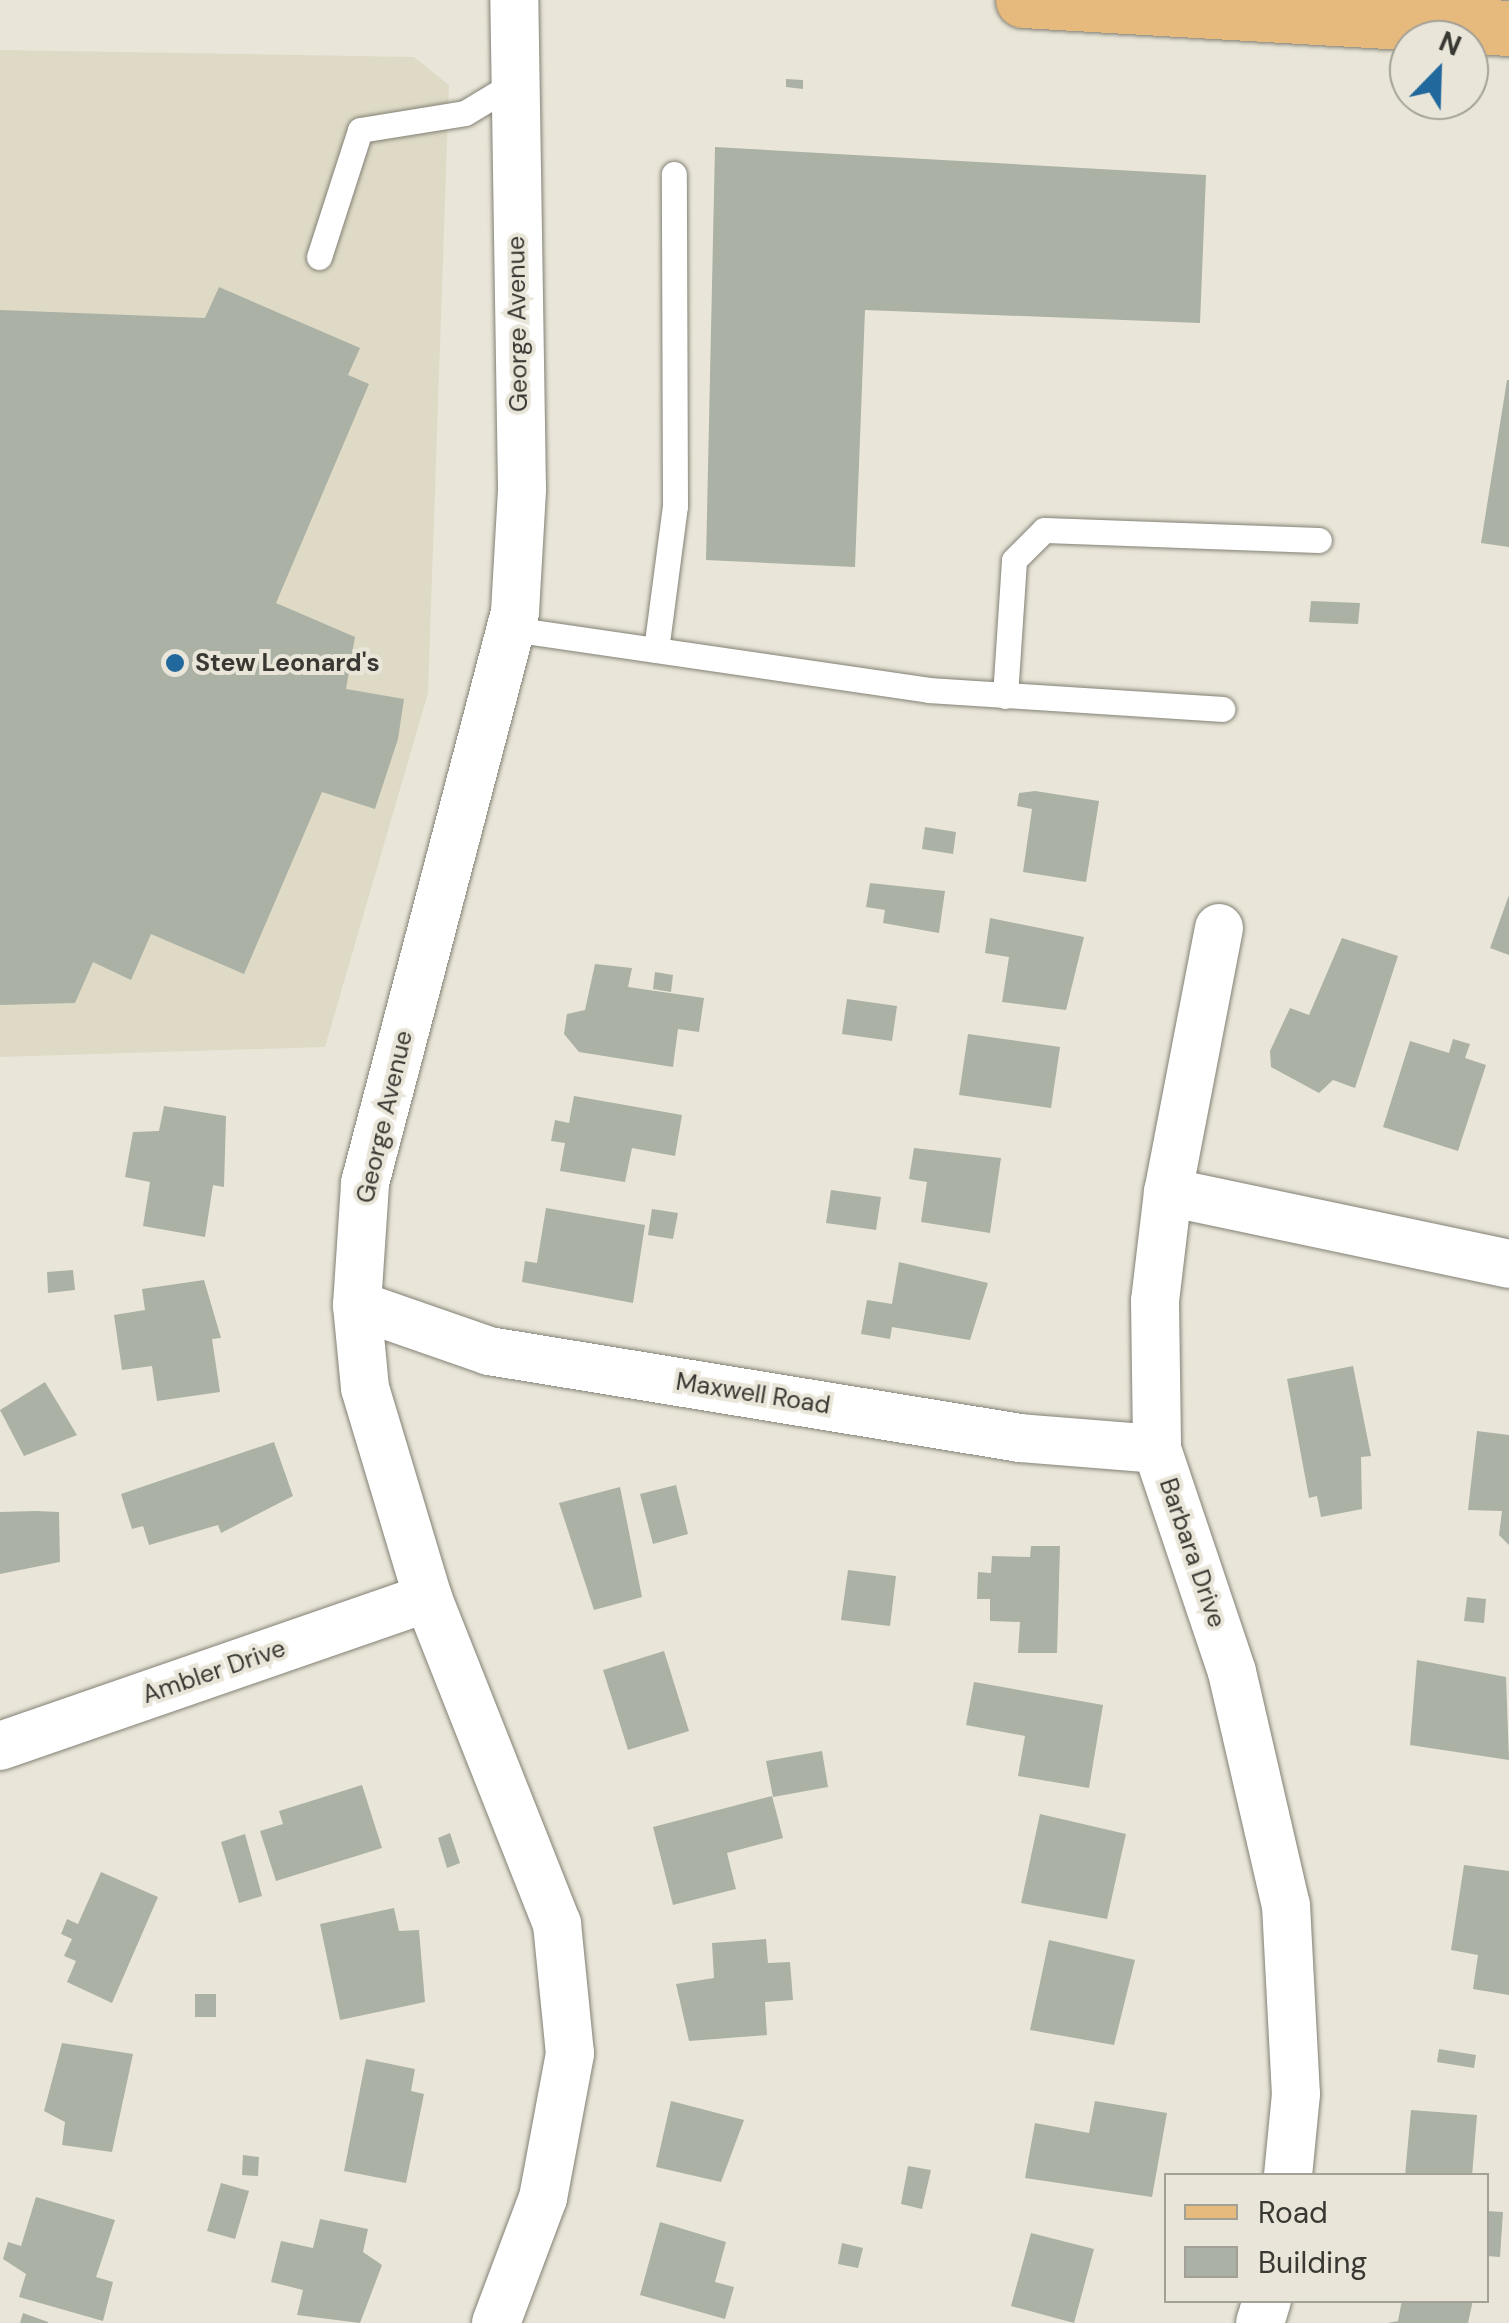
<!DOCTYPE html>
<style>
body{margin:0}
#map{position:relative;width:1509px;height:2323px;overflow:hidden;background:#e9e6d9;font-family:"DM Sans",sans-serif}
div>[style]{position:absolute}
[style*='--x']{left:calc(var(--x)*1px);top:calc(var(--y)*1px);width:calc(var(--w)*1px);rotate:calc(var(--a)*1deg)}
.built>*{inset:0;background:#dedac6}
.building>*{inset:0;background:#abb1a5}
.roads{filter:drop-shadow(0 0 2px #838175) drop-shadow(0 0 2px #838175)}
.service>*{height:25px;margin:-12.5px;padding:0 12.5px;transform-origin:12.5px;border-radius:12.5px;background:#fff}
.minor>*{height:48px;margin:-24px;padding:0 24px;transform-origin:24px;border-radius:24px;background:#fff}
.primary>*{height:55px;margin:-27.5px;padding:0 27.5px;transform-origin:27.5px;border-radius:27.5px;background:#e6b97d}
.dots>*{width:28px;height:28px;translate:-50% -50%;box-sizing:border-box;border:5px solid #e9e6d9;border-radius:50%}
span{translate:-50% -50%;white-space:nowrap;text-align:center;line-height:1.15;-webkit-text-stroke:8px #e9e6d9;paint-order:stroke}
.street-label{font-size:25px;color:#393833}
.poi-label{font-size:25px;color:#393833;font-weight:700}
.left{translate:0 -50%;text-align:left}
.legend{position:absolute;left:1164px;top:2173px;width:325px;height:130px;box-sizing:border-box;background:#e9e6d9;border:2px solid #a3a097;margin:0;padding:12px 18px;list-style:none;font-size:30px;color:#393833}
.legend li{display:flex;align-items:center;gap:20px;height:50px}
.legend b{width:50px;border:2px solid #a3a097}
.north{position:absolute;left:1389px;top:20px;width:100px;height:100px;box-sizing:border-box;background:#e9e6d9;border:2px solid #a3a097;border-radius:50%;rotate:23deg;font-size:28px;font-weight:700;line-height:40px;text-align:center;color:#393833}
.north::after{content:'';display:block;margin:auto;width:35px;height:45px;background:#21689c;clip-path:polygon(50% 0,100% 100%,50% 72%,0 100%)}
</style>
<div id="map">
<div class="built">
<div style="clip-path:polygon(0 50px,414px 57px,449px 85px,428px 693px,325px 1047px,0 1057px)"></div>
</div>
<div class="building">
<div style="clip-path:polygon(786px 79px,803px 80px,803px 89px,786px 87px)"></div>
<div style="clip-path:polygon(715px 147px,1206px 175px,1200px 323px,865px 310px,855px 567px,706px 560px)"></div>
<div style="clip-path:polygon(219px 287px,360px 348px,348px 375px,369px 384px,276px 603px,355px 637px,346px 689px,404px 699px,398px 739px,375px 809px,322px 792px,244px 974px,151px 934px,131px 980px,93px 962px,75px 1003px,0 1005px,0 310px,205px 318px)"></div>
<div style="clip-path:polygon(1507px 380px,1509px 380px,1509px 547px,1481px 543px)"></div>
<div style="clip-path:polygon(1311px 601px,1360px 603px,1358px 624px,1309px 622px)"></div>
<div style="clip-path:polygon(1035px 791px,1099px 801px,1086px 882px,1023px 872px,1032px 809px,1017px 806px,1019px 793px)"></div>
<div style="clip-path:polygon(925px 827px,956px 832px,953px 854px,922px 849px)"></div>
<div style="clip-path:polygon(870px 883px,945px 891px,939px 933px,883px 923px,885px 910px,866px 907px)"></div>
<div style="clip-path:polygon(1509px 895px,1509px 955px,1490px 948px)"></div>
<div style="clip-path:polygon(990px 918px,1084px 937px,1066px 1010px,1002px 1002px,1009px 957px,985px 953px)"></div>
<div style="clip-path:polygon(1342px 938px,1398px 956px,1355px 1088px,1333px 1080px,1319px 1093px,1271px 1067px,1270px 1051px,1290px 1008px,1309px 1015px)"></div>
<div style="clip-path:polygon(595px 964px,632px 968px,628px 987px,704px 998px,699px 1032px,678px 1029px,673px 1067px,579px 1052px,564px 1034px,567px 1014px,585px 1010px)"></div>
<div style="clip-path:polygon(655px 972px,673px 975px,671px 992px,653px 989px)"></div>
<div style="clip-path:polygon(847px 999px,897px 1006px,892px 1041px,842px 1034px)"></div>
<div style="clip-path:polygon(968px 1034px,1060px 1047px,1051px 1108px,959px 1095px)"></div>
<div style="clip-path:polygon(1453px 1039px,1470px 1044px,1465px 1058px,1486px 1065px,1458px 1151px,1383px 1127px,1410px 1041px,1449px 1053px)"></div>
<div style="clip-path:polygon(574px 1096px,682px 1115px,675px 1156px,632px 1148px,625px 1182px,560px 1171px,565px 1143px,551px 1141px,555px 1120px,569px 1123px)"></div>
<div style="clip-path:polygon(164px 1106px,226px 1116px,224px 1187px,213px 1185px,205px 1237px,143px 1226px,150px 1182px,125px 1177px,133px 1132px,159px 1131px)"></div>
<div style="clip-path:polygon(914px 1148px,1001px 1158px,990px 1233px,921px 1222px,927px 1182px,909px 1179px)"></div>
<div style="clip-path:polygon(831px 1190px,881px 1197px,876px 1230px,826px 1223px)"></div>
<div style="clip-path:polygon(546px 1208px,645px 1225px,633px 1303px,522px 1282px,525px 1261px,537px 1263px)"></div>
<div style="clip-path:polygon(652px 1209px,678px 1213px,673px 1239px,648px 1235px)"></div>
<div style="clip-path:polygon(899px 1262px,988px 1283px,970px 1340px,892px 1327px,890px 1339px,861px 1334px,867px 1300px,892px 1304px)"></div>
<div style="clip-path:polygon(73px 1270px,75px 1290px,48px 1293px,47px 1272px)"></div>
<div style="clip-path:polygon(204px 1280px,221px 1338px,212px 1339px,220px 1392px,157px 1401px,152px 1366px,122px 1370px,114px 1315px,145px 1310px,142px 1289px)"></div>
<div style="clip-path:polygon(1353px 1366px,1371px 1456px,1361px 1457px,1362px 1509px,1321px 1517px,1317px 1496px,1309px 1498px,1287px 1379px)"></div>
<div style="clip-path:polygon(45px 1382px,77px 1435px,24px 1456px,0 1410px)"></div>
<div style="clip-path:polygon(1477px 1431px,1509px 1435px,1509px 1545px,1499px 1535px,1502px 1511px,1468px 1510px)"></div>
<div style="clip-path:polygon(274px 1442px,293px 1496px,221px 1533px,218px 1525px,149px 1545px,143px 1526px,132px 1529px,121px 1494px)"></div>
<div style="clip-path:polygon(676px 1485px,688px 1534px,653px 1544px,640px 1494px)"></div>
<div style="clip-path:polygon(620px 1487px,642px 1597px,594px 1610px,559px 1503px)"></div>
<div style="clip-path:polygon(36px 1511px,59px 1512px,60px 1562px,0 1574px,0 1512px)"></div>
<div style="clip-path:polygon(1031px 1546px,1060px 1546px,1057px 1653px,1018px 1653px,1020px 1622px,990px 1621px,990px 1599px,977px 1599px,978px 1572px,991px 1573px,992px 1556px,1030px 1557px)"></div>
<div style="clip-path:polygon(848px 1570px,896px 1576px,890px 1626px,841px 1620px)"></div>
<div style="clip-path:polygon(1467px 1597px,1486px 1599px,1484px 1623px,1464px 1621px)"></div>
<div style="clip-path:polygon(664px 1651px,689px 1731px,628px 1750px,603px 1670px)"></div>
<div style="clip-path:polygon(1417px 1660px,1506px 1677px,1509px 1760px,1410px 1745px)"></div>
<div style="clip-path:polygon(974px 1682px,1103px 1705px,1089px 1788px,1018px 1776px,1025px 1736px,966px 1725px)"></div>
<div style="clip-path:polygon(822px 1751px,828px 1787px,773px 1797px,766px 1761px)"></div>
<div style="clip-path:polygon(362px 1785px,382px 1848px,276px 1881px,260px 1831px,283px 1824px,279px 1811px)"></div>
<div style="clip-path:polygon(772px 1796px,783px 1838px,727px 1853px,736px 1889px,673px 1905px,653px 1827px)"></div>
<div style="clip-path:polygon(1040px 1814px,1126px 1834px,1107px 1919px,1021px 1903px)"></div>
<div style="clip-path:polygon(450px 1833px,460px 1863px,447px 1868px,438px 1838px)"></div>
<div style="clip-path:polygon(245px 1834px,262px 1896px,239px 1903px,221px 1842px)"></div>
<div style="clip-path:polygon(1464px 1865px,1509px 1871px,1509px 1995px,1473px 1989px,1478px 1955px,1451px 1950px)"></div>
<div style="clip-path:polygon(101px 1872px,158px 1897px,112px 2003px,67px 1982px,76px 1961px,64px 1956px,72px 1939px,61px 1934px,67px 1919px,78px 1924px)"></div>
<div style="clip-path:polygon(394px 1908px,399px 1931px,419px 1930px,425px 2002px,340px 2020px,320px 1924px)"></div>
<div style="clip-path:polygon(766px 1939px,768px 1963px,790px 1962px,793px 2000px,765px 2002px,767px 2035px,689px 2041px,676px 1984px,714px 1978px,712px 1943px)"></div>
<div style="clip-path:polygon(1049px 1940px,1135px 1960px,1114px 2045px,1030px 2030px)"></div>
<div style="clip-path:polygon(195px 1994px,216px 1994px,216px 2017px,195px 2017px)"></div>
<div style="clip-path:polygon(62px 2043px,133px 2054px,112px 2152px,62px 2145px,65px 2122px,44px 2111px)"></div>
<div style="clip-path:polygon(1439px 2049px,1476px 2055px,1474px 2068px,1437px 2062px)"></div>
<div style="clip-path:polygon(366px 2059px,415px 2069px,411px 2091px,424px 2094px,406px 2183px,344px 2171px)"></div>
<div style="clip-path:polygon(671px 2101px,744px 2120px,721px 2182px,656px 2167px)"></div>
<div style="clip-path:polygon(1095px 2101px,1167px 2113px,1152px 2197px,1025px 2178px,1035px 2123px,1089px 2133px)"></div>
<div style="clip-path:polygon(1411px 2110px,1477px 2115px,1472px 2176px,1405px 2176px)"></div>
<div style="clip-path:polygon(243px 2155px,259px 2157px,258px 2176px,242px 2175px)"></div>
<div style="clip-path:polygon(908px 2166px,931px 2170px,922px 2209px,901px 2204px)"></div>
<div style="clip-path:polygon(221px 2183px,249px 2191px,235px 2239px,207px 2231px)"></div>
<div style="clip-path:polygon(36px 2197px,115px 2220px,96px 2277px,113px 2282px,103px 2321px,19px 2297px,26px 2274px,3px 2259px,8px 2242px,21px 2246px)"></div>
<div style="clip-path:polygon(1486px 2211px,1503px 2212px,1500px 2257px,1486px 2256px)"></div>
<div style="clip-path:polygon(320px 2219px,368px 2229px,363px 2252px,382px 2265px,360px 2323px,297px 2315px,303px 2290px,271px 2282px,281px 2241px,313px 2248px)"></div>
<div style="clip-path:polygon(660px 2222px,726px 2242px,715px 2282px,734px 2287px,725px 2319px,640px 2295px)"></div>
<div style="clip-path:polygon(1031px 2233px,1094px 2249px,1074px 2323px,1011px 2306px)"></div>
<div style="clip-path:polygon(842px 2243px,863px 2248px,858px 2268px,838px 2264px)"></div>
<div style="clip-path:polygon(1402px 2300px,1473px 2300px,1468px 2323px,1387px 2323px,1398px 2321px)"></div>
<div style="clip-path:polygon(23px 2313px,48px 2322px,48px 2323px,20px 2323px)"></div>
</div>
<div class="roads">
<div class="service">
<div style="--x:319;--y:257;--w:133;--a:-72.1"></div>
<div style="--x:360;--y:130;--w:106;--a:-9.2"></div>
<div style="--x:465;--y:113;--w:56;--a:-31.1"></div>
<div style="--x:511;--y:629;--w:422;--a:8.3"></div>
<div style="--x:929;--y:690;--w:294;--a:3.7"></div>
<div style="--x:656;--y:650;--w:145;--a:-82.5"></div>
<div style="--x:675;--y:506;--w:332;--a:-90.2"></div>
<div style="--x:1005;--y:696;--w:136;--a:-86.2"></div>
<div style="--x:1014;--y:560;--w:42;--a:-45"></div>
<div style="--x:1044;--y:530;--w:275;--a:2.1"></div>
</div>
<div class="minor">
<div style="--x:1219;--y:928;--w:269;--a:100.9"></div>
<div style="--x:1168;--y:1192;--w:110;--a:96.8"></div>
<div style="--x:1155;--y:1301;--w:148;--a:89.2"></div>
<div style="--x:1157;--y:1449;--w:235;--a:71.4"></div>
<div style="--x:1232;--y:1672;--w:239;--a:77"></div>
<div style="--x:1286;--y:1905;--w:189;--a:87"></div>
<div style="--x:1296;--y:2094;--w:82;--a:95.6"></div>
<div style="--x:1168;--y:1192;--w:349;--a:11.9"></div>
<div style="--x:357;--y:1305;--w:140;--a:19.2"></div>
<div style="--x:489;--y:1351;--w:538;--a:9.3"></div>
<div style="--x:1020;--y:1438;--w:137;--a:4.6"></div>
<div style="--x:0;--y:1746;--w:453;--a:-19.1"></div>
<div style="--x:496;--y:2323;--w:134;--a:-69.4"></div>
<div style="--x:543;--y:2198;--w:147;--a:-79.4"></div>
<div style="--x:570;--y:2054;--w:131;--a:-95.7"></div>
<div style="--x:557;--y:1924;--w:351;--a:-111.6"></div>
<div style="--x:428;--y:1598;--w:219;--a:-106.7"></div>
<div style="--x:365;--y:1388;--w:83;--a:-95.5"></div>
<div style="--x:357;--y:1305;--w:122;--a:-86.2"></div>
<div style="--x:365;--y:1183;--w:590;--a:-75.28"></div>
<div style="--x:515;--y:612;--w:123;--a:-86.7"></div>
<div style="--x:522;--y:489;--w:489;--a:-90.9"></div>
<div style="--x:1260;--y:2323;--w:24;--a:-73"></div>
</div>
<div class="primary">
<div style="--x:1023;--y:0;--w:487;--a:3.3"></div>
</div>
</div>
<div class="dots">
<div style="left:175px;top:663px;background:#21689c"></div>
</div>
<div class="street-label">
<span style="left:518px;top:324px;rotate:-91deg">George Avenue</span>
<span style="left:385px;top:1117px;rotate:-77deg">George Avenue</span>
<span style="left:753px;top:1394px;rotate:9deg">Maxwell Road</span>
<span style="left:1192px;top:1553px;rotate:71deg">Barbara Drive</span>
<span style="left:214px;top:1672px;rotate:-19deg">Ambler Drive</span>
</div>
<div class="poi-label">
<span class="left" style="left:195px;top:663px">Stew Leonard's</span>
</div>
<ul class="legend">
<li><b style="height:12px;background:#e6b97d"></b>Road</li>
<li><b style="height:28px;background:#abb1a5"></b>Building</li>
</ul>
<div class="north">N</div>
</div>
